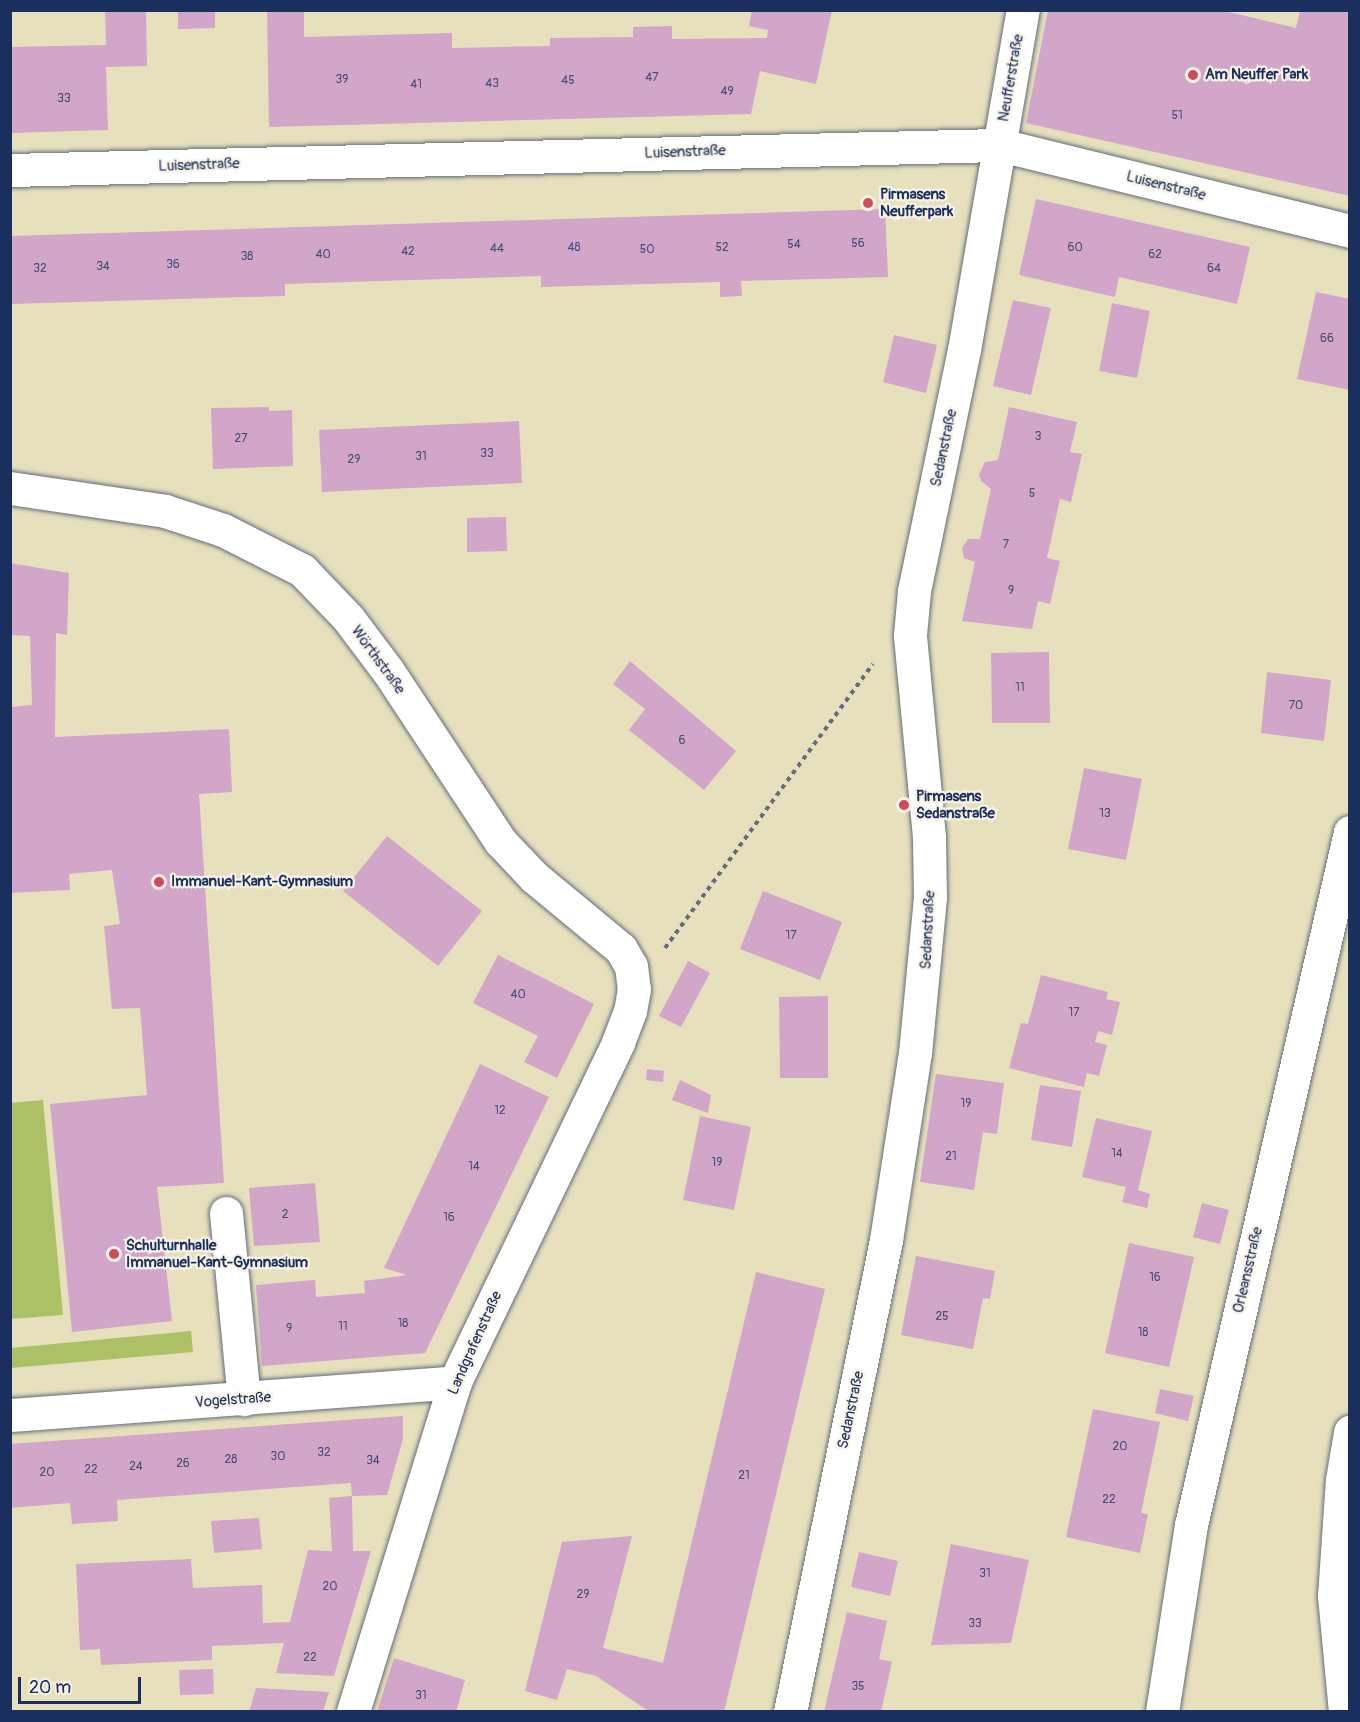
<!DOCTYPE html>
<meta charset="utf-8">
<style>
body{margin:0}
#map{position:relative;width:1360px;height:1722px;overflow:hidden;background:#e7e0bc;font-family:Pangolin,sans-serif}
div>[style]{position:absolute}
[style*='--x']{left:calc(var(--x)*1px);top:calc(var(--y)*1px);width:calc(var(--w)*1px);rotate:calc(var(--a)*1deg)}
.green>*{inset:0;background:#acc165}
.building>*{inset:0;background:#d1a6c8}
.path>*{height:4px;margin-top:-2px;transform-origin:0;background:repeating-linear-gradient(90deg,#626d7f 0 4.5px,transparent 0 9px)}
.roads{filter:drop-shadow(0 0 2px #626d7f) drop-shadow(0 0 2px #626d7f)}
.minor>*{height:33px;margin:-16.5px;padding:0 16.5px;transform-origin:16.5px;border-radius:16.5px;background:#fff}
.dots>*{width:16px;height:16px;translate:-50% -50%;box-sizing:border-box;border:3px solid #f7f3e8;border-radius:50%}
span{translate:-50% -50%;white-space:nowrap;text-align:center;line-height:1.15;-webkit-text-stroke:4.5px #f7f3e8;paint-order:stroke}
.number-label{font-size:12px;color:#484d78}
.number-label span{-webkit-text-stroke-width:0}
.poi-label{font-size:15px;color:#1b2f5e;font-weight:700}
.left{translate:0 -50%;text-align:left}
.street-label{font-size:15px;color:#1b2f5e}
.frame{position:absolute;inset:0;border:12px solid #1b2f5e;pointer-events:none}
.scale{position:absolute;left:18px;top:1677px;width:123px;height:27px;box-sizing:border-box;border:3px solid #1b2f5e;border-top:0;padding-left:8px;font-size:18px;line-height:21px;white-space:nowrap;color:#1b2f5e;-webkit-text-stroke:4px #f7f3e8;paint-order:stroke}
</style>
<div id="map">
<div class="green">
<div style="clip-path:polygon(43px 1100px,63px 1315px,11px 1319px,11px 1103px)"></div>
<div style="clip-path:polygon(191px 1331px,193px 1352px,11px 1368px,11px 1348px)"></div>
</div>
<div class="building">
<div style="clip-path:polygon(105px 10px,146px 10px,147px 66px,106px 67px,108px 130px,10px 133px,10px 47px,106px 45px)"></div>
<div style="clip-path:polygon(178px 10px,215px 10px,215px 28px,178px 29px)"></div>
<div style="clip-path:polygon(267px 10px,304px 10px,304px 37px,452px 33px,452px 48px,550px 46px,550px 38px,633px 37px,633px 27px,672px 26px,672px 39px,767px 38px,768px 30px,749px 26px,752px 10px,832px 10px,816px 84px,760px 71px,751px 114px,269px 127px)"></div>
<div style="clip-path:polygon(1048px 10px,1220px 10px,1296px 28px,1300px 10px,1350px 10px,1350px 196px,1026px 123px)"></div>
<div style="clip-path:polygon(1036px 199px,1250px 247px,1237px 304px,1119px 277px,1115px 297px,1019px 275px)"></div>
<div style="clip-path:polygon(885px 209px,888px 277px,741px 281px,742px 296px,720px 297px,720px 282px,541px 287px,541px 276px,285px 284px,285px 296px,10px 304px,10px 236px)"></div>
<div style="clip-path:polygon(1316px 292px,1350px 299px,1350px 390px,1297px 379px)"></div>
<div style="clip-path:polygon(1013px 300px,1051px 308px,1031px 395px,993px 386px)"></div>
<div style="clip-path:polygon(1112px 303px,1150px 311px,1137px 378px,1099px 371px)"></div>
<div style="clip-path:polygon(894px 335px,937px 345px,926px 393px,883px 382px)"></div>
<div style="clip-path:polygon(269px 407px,269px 411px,292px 410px,293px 466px,213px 469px,211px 408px)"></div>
<div style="clip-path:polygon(1009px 407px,1077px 422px,1070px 452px,1082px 454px,1071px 502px,1060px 499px,1047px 558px,1060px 561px,1050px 604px,1038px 601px,1032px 629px,962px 621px,975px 562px,964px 558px,962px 548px,968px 539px,980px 539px,991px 489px,981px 481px,979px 474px,985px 462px,998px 460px)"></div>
<div style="clip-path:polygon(519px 421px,522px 483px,322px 492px,319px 430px)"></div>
<div style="clip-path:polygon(506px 517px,507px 551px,467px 552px,467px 518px)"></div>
<div style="clip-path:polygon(10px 563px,69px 573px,67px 635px,56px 633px,55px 737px,229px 729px,232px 792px,199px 794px,224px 1183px,157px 1187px,172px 1321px,72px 1332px,50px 1104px,147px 1095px,140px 1008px,112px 1009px,104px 926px,120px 924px,112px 870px,69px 874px,70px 890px,10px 893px,10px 707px,32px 705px,30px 636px,10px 635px)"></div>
<div style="clip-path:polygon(1049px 652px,1050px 723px,992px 723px,991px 653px)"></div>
<div style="clip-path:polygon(630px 661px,736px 751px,704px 790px,629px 730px,645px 709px,613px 684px)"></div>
<div style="clip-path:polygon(1267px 672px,1331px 680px,1324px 741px,1261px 733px)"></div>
<div style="clip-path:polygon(1084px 768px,1142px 779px,1126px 860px,1068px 849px)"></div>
<div style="clip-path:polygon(387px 836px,482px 911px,438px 966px,343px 891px)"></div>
<div style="clip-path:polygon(763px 891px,842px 922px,820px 980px,740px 949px)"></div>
<div style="clip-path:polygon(498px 955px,594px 1004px,557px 1078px,524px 1062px,538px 1036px,473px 1003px)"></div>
<div style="clip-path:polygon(688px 961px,710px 973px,681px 1027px,659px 1016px)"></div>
<div style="clip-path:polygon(1041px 975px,1108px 992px,1106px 999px,1120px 1002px,1112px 1035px,1098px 1031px,1095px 1042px,1107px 1045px,1099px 1076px,1087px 1073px,1084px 1087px,1009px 1068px,1021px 1023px,1028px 1024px)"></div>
<div style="clip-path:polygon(828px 996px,828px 1078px,780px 1078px,779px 997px)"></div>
<div style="clip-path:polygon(480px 1064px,549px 1097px,425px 1353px,262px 1366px,256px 1285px,315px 1280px,316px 1297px,365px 1293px,364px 1281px,407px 1275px,384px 1268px)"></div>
<div style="clip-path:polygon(647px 1069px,664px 1071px,663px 1082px,646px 1080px)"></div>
<div style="clip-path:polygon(936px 1074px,1004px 1083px,997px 1134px,983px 1132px,974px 1190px,920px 1182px)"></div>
<div style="clip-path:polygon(680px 1080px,711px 1095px,708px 1113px,672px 1100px)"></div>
<div style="clip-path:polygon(1040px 1085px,1081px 1091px,1072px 1147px,1031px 1140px)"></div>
<div style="clip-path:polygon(700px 1116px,751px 1127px,734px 1210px,683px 1200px)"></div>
<div style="clip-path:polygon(1096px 1118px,1152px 1131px,1138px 1190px,1150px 1194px,1147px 1208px,1122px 1202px,1126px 1187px,1082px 1177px)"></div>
<div style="clip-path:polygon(315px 1183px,320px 1242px,254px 1246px,249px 1188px)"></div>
<div style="clip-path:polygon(1202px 1203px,1229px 1210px,1220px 1244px,1193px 1237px)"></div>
<div style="clip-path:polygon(1129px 1243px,1194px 1257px,1169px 1367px,1105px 1353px)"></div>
<div style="clip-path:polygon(916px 1256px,995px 1271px,990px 1299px,983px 1298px,973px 1349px,901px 1335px)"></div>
<div style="clip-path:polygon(756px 1272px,825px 1289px,724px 1712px,650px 1712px,596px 1676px,567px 1669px,557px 1700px,525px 1691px,562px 1542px,632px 1536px,603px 1648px,663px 1663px)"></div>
<div style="clip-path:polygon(1160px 1389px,1194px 1396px,1188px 1421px,1155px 1413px)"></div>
<div style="clip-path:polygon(1093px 1409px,1160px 1422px,1141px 1513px,1148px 1514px,1140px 1553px,1066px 1537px)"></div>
<div style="clip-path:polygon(403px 1416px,403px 1439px,387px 1495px,352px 1496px,351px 1483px,117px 1500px,118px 1521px,72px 1524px,70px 1503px,10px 1508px,10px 1444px)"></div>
<div style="clip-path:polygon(352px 1496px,353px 1551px,371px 1551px,334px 1676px,276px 1673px,284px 1643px,212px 1646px,212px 1660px,101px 1665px,100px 1649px,80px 1650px,76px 1564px,191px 1559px,193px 1588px,262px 1585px,263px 1623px,290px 1622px,308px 1550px,332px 1551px,329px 1498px)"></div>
<div style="clip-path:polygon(259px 1518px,262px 1549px,214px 1553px,211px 1521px)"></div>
<div style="clip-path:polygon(951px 1544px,1029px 1560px,1011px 1643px,931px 1645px)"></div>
<div style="clip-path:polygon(859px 1552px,898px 1561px,890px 1596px,851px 1587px)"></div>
<div style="clip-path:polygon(847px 1612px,887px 1621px,879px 1659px,892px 1662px,881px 1712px,824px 1712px)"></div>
<div style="clip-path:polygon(394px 1658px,465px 1680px,456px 1712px,377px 1712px)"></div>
<div style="clip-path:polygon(213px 1669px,214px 1694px,180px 1695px,179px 1670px)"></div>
<div style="clip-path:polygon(256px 1688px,329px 1692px,323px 1712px,249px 1712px)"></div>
</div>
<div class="path">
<div style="--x:665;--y:948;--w:352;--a:-53.8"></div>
</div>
<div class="roads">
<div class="minor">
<div style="--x:10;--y:170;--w:990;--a:-1.45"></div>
<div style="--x:1000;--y:145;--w:360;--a:13.8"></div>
<div style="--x:10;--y:488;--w:157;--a:8.4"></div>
<div style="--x:165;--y:511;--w:61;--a:18.1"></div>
<div style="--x:223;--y:530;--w:89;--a:26.9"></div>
<div style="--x:302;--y:570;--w:66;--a:46.2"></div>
<div style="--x:348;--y:618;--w:66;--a:53"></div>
<div style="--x:388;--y:671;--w:204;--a:56.6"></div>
<div style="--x:500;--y:841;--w:50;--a:46.6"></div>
<div style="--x:534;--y:877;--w:113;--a:39.6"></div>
<div style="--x:621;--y:949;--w:20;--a:60"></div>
<div style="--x:631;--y:966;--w:23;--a:83"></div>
<div style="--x:634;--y:989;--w:22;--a:100"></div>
<div style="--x:630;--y:1011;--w:34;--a:111"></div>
<div style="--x:618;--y:1043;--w:376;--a:115.7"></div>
<div style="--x:455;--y:1382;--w:345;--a:107.2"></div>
<div style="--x:226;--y:1213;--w:187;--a:84.5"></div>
<div style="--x:10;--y:1415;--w:446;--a:-4.2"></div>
<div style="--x:790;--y:1712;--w:482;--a:-78.5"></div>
<div style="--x:886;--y:1240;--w:189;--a:-81.2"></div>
<div style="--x:915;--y:1053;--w:157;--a:-84.5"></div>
<div style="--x:930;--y:897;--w:60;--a:-91"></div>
<div style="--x:929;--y:837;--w:203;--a:-95.4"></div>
<div style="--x:910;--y:635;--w:44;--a:-84.8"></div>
<div style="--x:914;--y:591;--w:246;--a:-78.3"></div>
<div style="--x:964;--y:350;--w:345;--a:-80.2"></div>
<div style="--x:1162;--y:1712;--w:189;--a:-81.2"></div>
<div style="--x:1191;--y:1525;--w:711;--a:-77.08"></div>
<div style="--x:1345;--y:1712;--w:117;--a:-95.4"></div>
<div style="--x:1334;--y:1596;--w:116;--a:-86.1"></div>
<div style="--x:1342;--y:1480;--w:49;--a:-80.5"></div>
</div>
</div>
<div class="dots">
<div style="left:1193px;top:75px;background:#d1495b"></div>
<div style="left:868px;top:203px;background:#d1495b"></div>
<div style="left:904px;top:805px;background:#d1495b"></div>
<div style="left:159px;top:882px;background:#d1495b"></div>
<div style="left:114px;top:1254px;background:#d1495b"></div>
</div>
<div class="number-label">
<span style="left:652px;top:78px">47</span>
<span style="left:342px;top:80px">39</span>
<span style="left:568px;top:81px">45</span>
<span style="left:492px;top:84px">43</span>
<span style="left:416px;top:85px">41</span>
<span style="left:727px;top:92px">49</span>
<span style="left:64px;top:99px">33</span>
<span style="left:1177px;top:116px">51</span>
<span style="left:858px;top:244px">56</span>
<span style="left:794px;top:245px">54</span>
<span style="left:574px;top:248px">48</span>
<span style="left:722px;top:248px">52</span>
<span style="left:1075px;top:248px">60</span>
<span style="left:497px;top:249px">44</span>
<span style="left:647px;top:250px">50</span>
<span style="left:408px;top:252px">42</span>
<span style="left:323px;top:255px">40</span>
<span style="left:1155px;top:255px">62</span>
<span style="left:247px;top:257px">38</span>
<span style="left:173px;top:265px">36</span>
<span style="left:103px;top:267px">34</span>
<span style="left:40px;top:269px">32</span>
<span style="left:1214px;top:269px">64</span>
<span style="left:1327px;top:339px">66</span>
<span style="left:1038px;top:437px">3</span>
<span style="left:241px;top:439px">27</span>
<span style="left:487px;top:454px">33</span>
<span style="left:421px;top:457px">31</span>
<span style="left:354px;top:460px">29</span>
<span style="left:1032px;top:494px">5</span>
<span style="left:1006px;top:545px">7</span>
<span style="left:1011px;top:591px">9</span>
<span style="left:1020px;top:688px">11</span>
<span style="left:1296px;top:706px">70</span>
<span style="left:682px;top:741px">6</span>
<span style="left:1105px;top:814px">13</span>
<span style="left:791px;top:936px">17</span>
<span style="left:518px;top:995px">40</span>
<span style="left:1074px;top:1013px">17</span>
<span style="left:966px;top:1104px">19</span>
<span style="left:500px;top:1111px">12</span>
<span style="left:1117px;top:1154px">14</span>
<span style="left:951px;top:1157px">21</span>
<span style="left:717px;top:1163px">19</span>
<span style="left:474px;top:1167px">14</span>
<span style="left:285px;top:1215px">2</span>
<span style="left:449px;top:1218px">16</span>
<span style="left:1155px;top:1278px">16</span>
<span style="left:942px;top:1317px">25</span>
<span style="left:403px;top:1324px">18</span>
<span style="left:343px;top:1327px">11</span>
<span style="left:289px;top:1329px">9</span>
<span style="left:1143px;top:1333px">18</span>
<span style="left:1120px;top:1447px">20</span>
<span style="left:324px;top:1453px">32</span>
<span style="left:278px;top:1457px">30</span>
<span style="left:231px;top:1460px">28</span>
<span style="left:373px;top:1461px">34</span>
<span style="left:183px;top:1464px">26</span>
<span style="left:136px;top:1467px">24</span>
<span style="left:91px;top:1470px">22</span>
<span style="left:47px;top:1473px">20</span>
<span style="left:744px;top:1476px">21</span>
<span style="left:1109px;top:1500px">22</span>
<span style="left:985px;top:1574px">31</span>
<span style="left:330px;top:1587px">20</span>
<span style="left:583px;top:1595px">29</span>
<span style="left:975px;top:1624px">33</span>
<span style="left:310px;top:1658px">22</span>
<span style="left:858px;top:1687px">35</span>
<span style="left:421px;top:1696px">31</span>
</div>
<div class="poi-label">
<span class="left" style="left:1205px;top:75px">Am Neuffer Park</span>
<span class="left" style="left:880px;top:203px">Pirmasens<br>Neufferpark</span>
<span class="left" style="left:916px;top:805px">Pirmasens<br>Sedanstraße</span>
<span class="left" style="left:171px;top:882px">Immanuel-Kant-Gymnasium</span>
<span class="left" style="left:126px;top:1254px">Schulturnhalle<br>Immanuel-Kant-Gymnasium</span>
</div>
<div class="street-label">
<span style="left:1011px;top:78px;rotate:-80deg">Neufferstraße</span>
<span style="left:685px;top:152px;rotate:-2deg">Luisenstraße</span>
<span style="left:199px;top:165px;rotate:-2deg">Luisenstraße</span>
<span style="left:1166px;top:186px;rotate:14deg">Luisenstraße</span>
<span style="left:944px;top:448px;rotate:-78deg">Sedanstraße</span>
<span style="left:378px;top:660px;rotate:54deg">Wörthstraße</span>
<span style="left:928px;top:930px;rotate:-87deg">Sedanstraße</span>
<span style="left:1248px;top:1270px;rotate:-77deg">Orleansstraße</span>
<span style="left:475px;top:1343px;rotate:-66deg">Landgrafenstraße</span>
<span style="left:233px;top:1400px;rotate:-4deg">Vogelstraße</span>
<span style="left:851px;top:1410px;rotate:-78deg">Sedanstraße</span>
</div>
<div class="frame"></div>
<div class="scale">20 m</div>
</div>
